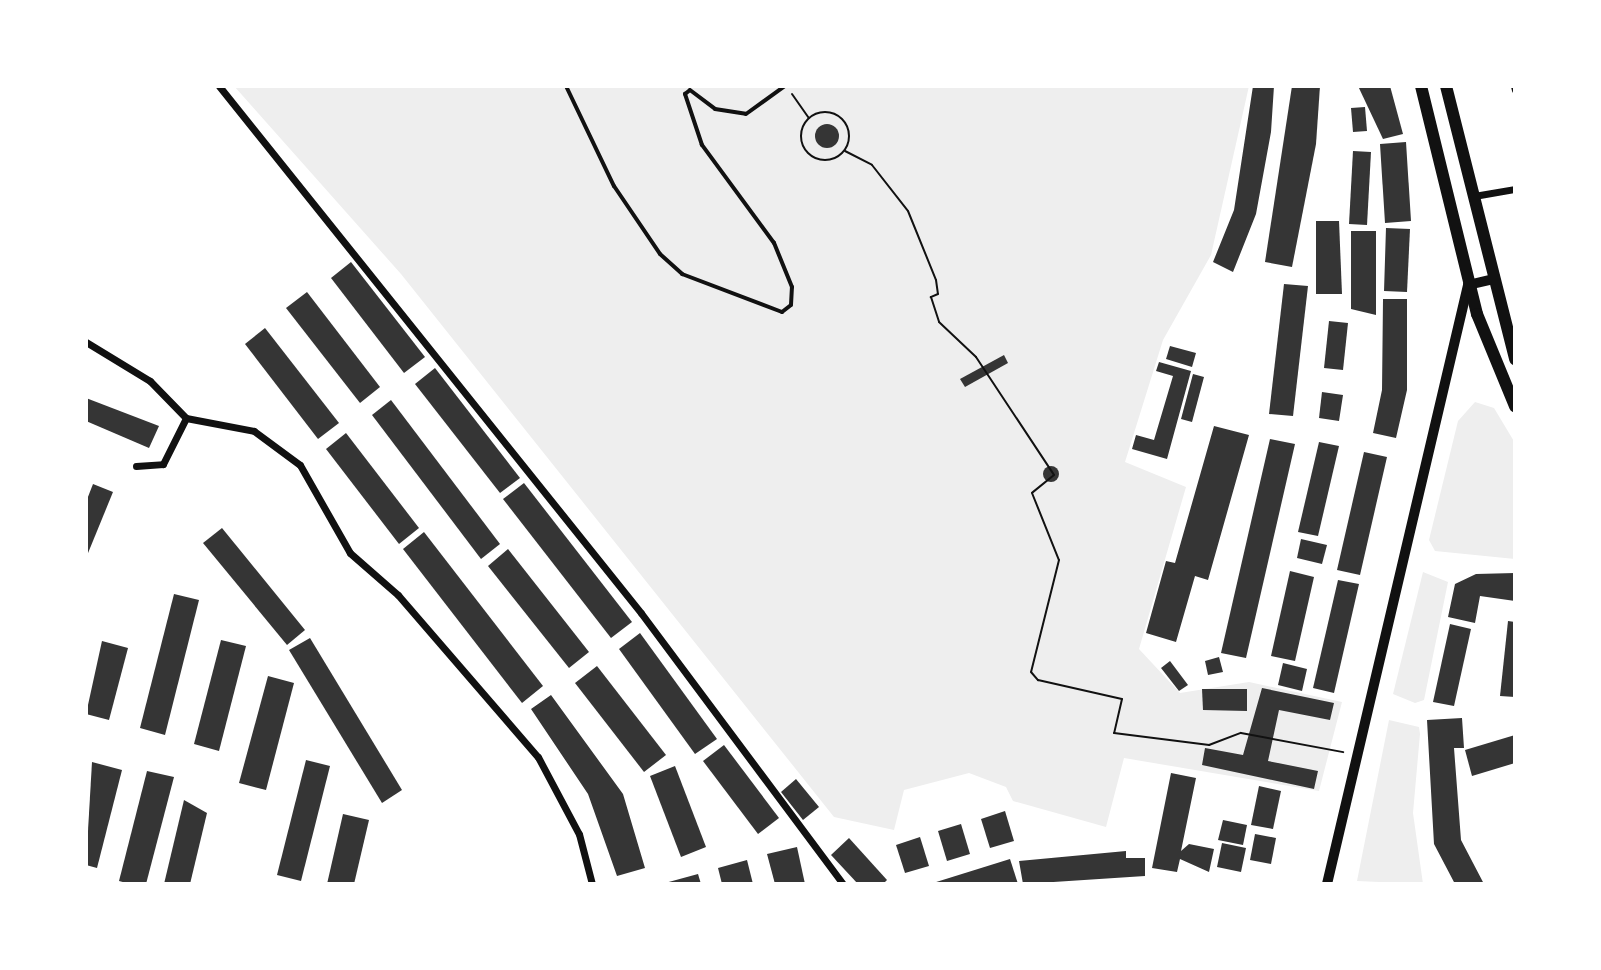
<!DOCTYPE html>
<style>
body{margin:0}
#map{position:relative;width:1601px;height:970px;overflow:hidden;background:#fff;font-family:"Playfair Display",serif}
div>[style]{position:absolute}
[style*='--x']{left:calc(var(--x)*1px);top:calc(var(--y)*1px);width:calc(var(--w)*1px);rotate:calc(var(--a)*1deg)}
.green>*{inset:0;background:#eee}
.building>*{inset:0;background:#353535}
.round{border-radius:50%}
.path>*{height:2px;margin:-1px;padding:0 1px;transform-origin:1px;border-radius:1px;background:#111}
.path>.ring{margin:-1px;padding:0;box-sizing:content-box;background:none;border:2px solid #111;border-radius:50%}
.service>*{height:4px;margin:-2px;padding:0 2px;transform-origin:2px;border-radius:2px;background:#111}
.minor>*{height:7px;margin:-3.5px;padding:0 3.5px;transform-origin:3.5px;border-radius:3.5px;background:#111}
.secondary>*{height:10px;margin:-5px;padding:0 5px;transform-origin:5px;border-radius:5px;background:#111}
.primary>*{height:12px;margin:-6px;padding:0 6px;transform-origin:6px;border-radius:6px;background:#111}
span{translate:-50% -50%;white-space:nowrap;text-align:center;line-height:1.15;-webkit-text-stroke:8px #fff;paint-order:stroke}
.frame{position:absolute;inset:0;border:88px solid #fff;pointer-events:none}
</style>
<div id="map">
<div class="green">
<div style="clip-path:polygon(234px 86px,1249px 86px,1211px 255px,1163px 340px,1125px 462px,1186px 487px,1139px 649px,1180px 693px,1249px 682px,1342px 702px,1319px 791px,1124px 758px,1106px 827px,1013px 801px,1006px 787px,969px 773px,904px 790px,894px 830px,834px 817px,401px 274px)"></div>
<div style="clip-path:polygon(1475px 402px,1494px 408px,1515px 443px,1515px 559px,1435px 551px,1429px 540px,1458px 421px)"></div>
<div style="clip-path:polygon(1423px 572px,1448px 582px,1424px 700px,1415px 703px,1393px 694px)"></div>
<div style="clip-path:polygon(1389px 720px,1419px 727px,1420px 734px,1413px 813px,1423px 884px,1357px 881px)"></div>
</div>
<div class="building">
<div style="clip-path:polygon(1253px 86px,1274px 86px,1271px 132px,1256px 214px,1233px 272px,1213px 262px,1234px 210px)"></div>
<div style="clip-path:polygon(1292px 86px,1320px 86px,1316px 144px,1292px 267px,1265px 262px)"></div>
<div style="clip-path:polygon(1358px 86px,1390px 86px,1403px 134px,1383px 139px)"></div>
<div style="clip-path:polygon(1365px 107px,1367px 131px,1353px 132px,1351px 108px)"></div>
<div class="round" style="left:815px;top:124px;width:24px;height:24px"></div>
<div style="clip-path:polygon(1406px 142px,1411px 221px,1385px 223px,1380px 144px)"></div>
<div style="clip-path:polygon(1353px 151px,1371px 152px,1367px 225px,1349px 224px)"></div>
<div style="clip-path:polygon(1316px 221px,1339px 221px,1342px 294px,1316px 294px)"></div>
<div style="clip-path:polygon(1386px 228px,1410px 229px,1407px 292px,1384px 291px)"></div>
<div style="clip-path:polygon(1351px 231px,1376px 231px,1376px 315px,1351px 309px)"></div>
<div style="clip-path:polygon(351px 262px,425px 357px,404px 373px,331px 278px)"></div>
<div style="clip-path:polygon(1284px 284px,1308px 286px,1293px 416px,1269px 414px)"></div>
<div style="clip-path:polygon(307px 292px,380px 387px,360px 403px,286px 308px)"></div>
<div style="clip-path:polygon(1383px 299px,1407px 299px,1407px 390px,1396px 438px,1373px 433px,1382px 390px)"></div>
<div style="clip-path:polygon(1329px 321px,1348px 323px,1343px 370px,1324px 368px)"></div>
<div style="clip-path:polygon(265px 328px,339px 423px,318px 439px,245px 344px)"></div>
<div style="clip-path:polygon(1170px 346px,1196px 353px,1192px 367px,1166px 359px)"></div>
<div style="clip-path:polygon(1004px 355px,1008px 363px,965px 387px,960px 379px)"></div>
<div style="clip-path:polygon(1159px 362px,1191px 371px,1167px 459px,1132px 449px,1136px 435px,1154px 440px,1173px 376px,1156px 371px)"></div>
<div style="clip-path:polygon(435px 368px,520px 478px,500px 493px,415px 384px)"></div>
<div style="clip-path:polygon(1193px 374px,1204px 377px,1192px 422px,1181px 419px)"></div>
<div style="clip-path:polygon(1322px 392px,1343px 395px,1339px 421px,1319px 418px)"></div>
<div style="clip-path:polygon(86px 398px,159px 426px,149px 448px,86px 421px)"></div>
<div style="clip-path:polygon(391px 400px,500px 544px,481px 559px,372px 415px)"></div>
<div style="clip-path:polygon(1214px 426px,1249px 435px,1208px 580px,1195px 576px,1176px 642px,1146px 633px,1166px 561px,1175px 563px)"></div>
<div style="clip-path:polygon(346px 433px,419px 528px,399px 544px,326px 449px)"></div>
<div style="clip-path:polygon(1270px 439px,1295px 444px,1246px 658px,1221px 653px)"></div>
<div style="clip-path:polygon(1319px 442px,1339px 446px,1318px 536px,1298px 532px)"></div>
<div style="clip-path:polygon(1364px 452px,1387px 457px,1360px 575px,1337px 570px)"></div>
<div class="round" style="left:1043px;top:466px;width:16px;height:16px"></div>
<div style="clip-path:polygon(524px 483px,632px 622px,611px 638px,503px 499px)"></div>
<div style="clip-path:polygon(93px 484px,113px 492px,86px 558px,86px 502px)"></div>
<div style="clip-path:polygon(222px 528px,305px 630px,287px 645px,203px 543px)"></div>
<div style="clip-path:polygon(424px 532px,543px 686px,522px 703px,403px 549px)"></div>
<div style="clip-path:polygon(1301px 539px,1327px 545px,1322px 564px,1297px 558px)"></div>
<div style="clip-path:polygon(508px 549px,589px 652px,569px 668px,488px 566px)"></div>
<div style="clip-path:polygon(1290px 571px,1314px 577px,1295px 661px,1271px 656px)"></div>
<div style="clip-path:polygon(1515px 573px,1515px 601px,1480px 596px,1475px 623px,1448px 617px,1455px 584px,1476px 574px)"></div>
<div style="clip-path:polygon(1338px 580px,1359px 584px,1334px 693px,1313px 688px)"></div>
<div style="clip-path:polygon(174px 594px,199px 600px,165px 735px,140px 728px)"></div>
<div style="clip-path:polygon(1508px 621px,1515px 622px,1515px 697px,1500px 696px)"></div>
<div style="clip-path:polygon(1450px 624px,1471px 629px,1454px 706px,1433px 702px)"></div>
<div style="clip-path:polygon(640px 633px,717px 739px,695px 754px,619px 649px)"></div>
<div style="clip-path:polygon(310px 638px,402px 790px,382px 803px,289px 650px)"></div>
<div style="clip-path:polygon(221px 640px,246px 646px,219px 751px,194px 744px)"></div>
<div style="clip-path:polygon(102px 641px,128px 648px,109px 720px,86px 714px)"></div>
<div style="clip-path:polygon(1219px 657px,1223px 672px,1208px 675px,1205px 661px)"></div>
<div style="clip-path:polygon(1170px 661px,1188px 685px,1179px 691px,1161px 668px)"></div>
<div style="clip-path:polygon(1283px 663px,1307px 669px,1302px 691px,1278px 685px)"></div>
<div style="clip-path:polygon(597px 666px,666px 755px,644px 772px,575px 683px)"></div>
<div style="clip-path:polygon(268px 676px,294px 683px,266px 790px,239px 783px)"></div>
<div style="clip-path:polygon(1262px 688px,1334px 703px,1330px 720px,1279px 710px,1268px 761px,1318px 771px,1314px 789px,1202px 765px,1205px 748px,1243px 755px)"></div>
<div style="clip-path:polygon(1202px 689px,1247px 689px,1247px 711px,1203px 710px)"></div>
<div style="clip-path:polygon(551px 695px,623px 794px,645px 868px,617px 876px,588px 794px,531px 709px)"></div>
<div style="clip-path:polygon(1462px 718px,1464px 748px,1454px 748px,1461px 840px,1484px 884px,1455px 884px,1434px 844px,1427px 720px)"></div>
<div style="clip-path:polygon(1515px 735px,1515px 763px,1472px 776px,1465px 750px)"></div>
<div style="clip-path:polygon(724px 745px,779px 818px,758px 834px,703px 761px)"></div>
<div style="clip-path:polygon(306px 760px,330px 766px,301px 881px,277px 875px)"></div>
<div style="clip-path:polygon(92px 762px,122px 770px,97px 868px,86px 865px)"></div>
<div style="clip-path:polygon(675px 766px,706px 847px,681px 857px,650px 776px)"></div>
<div style="clip-path:polygon(147px 771px,174px 777px,146px 884px,130px 884px,119px 881px)"></div>
<div style="clip-path:polygon(1171px 773px,1196px 778px,1181px 851px,1189px 844px,1214px 849px,1209px 872px,1180px 859px,1177px 872px,1152px 868px)"></div>
<div style="clip-path:polygon(796px 779px,819px 807px,803px 820px,781px 792px)"></div>
<div style="clip-path:polygon(1259px 786px,1281px 791px,1273px 829px,1251px 825px)"></div>
<div style="clip-path:polygon(184px 800px,207px 813px,190px 884px,164px 884px)"></div>
<div style="clip-path:polygon(1005px 811px,1014px 841px,990px 848px,981px 819px)"></div>
<div style="clip-path:polygon(343px 814px,369px 820px,354px 884px,327px 884px)"></div>
<div style="clip-path:polygon(1223px 820px,1247px 825px,1243px 845px,1218px 840px)"></div>
<div style="clip-path:polygon(961px 824px,970px 854px,947px 861px,938px 831px)"></div>
<div style="clip-path:polygon(1255px 834px,1276px 838px,1271px 864px,1250px 860px)"></div>
<div style="clip-path:polygon(920px 837px,929px 866px,905px 873px,896px 845px)"></div>
<div style="clip-path:polygon(849px 838px,887px 880px,883px 884px,858px 884px,831px 855px)"></div>
<div style="clip-path:polygon(1222px 843px,1246px 848px,1241px 872px,1217px 867px)"></div>
<div style="clip-path:polygon(797px 847px,805px 884px,775px 884px,767px 854px)"></div>
<div style="clip-path:polygon(1126px 851px,1126px 858px,1145px 858px,1145px 876px,1023px 884px,1019px 861px)"></div>
<div style="clip-path:polygon(1010px 859px,1018px 884px,933px 884px,933px 883px)"></div>
<div style="clip-path:polygon(747px 860px,753px 884px,722px 884px,718px 868px)"></div>
<div style="clip-path:polygon(698px 874px,701px 884px,665px 884px,665px 883px)"></div>
</div>
<div class="path">
<div style="--x:792;--y:94;--w:29;--a:55"></div>
<div class="ring" style="left:801px;top:112px;width:46px;height:46px"></div>
<div style="--x:845;--y:151;--w:30;--a:27"></div>
<div style="--x:872;--y:165;--w:58;--a:52"></div>
<div style="--x:908;--y:211;--w:74;--a:67.9"></div>
<div style="--x:936;--y:280;--w:14;--a:82"></div>
<div style="--x:938;--y:294;--w:8;--a:157"></div>
<div style="--x:931;--y:297;--w:26;--a:72"></div>
<div style="--x:939;--y:322;--w:51;--a:43.4"></div>
<div style="--x:976;--y:357;--w:141;--a:56.5"></div>
<div style="--x:1054;--y:475;--w:28;--a:141"></div>
<div style="--x:1032;--y:493;--w:72;--a:68.1"></div>
<div style="--x:1059;--y:560;--w:115;--a:104"></div>
<div style="--x:1031;--y:672;--w:11;--a:49"></div>
<div style="--x:1038;--y:680;--w:86;--a:12.7"></div>
<div style="--x:1122;--y:699;--w:35;--a:103"></div>
<div style="--x:1114;--y:733;--w:96;--a:7.2"></div>
<div style="--x:1209;--y:745;--w:34;--a:-21"></div>
<div style="--x:1241;--y:733;--w:104;--a:10.6"></div>
</div>
<div class="service">
<div style="--x:566;--y:86;--w:111;--a:64.4"></div>
<div style="--x:614;--y:186;--w:82;--a:55.9"></div>
<div style="--x:660;--y:254;--w:30;--a:42"></div>
<div style="--x:682;--y:274;--w:107;--a:20.8"></div>
<div style="--x:782;--y:312;--w:11;--a:-38"></div>
<div style="--x:791;--y:305;--w:18;--a:-87"></div>
<div style="--x:792;--y:287;--w:48;--a:-112.2"></div>
<div style="--x:774;--y:243;--w:122;--a:-126.3"></div>
<div style="--x:702;--y:145;--w:54;--a:-108.4"></div>
<div style="--x:685;--y:94;--w:6;--a:-39"></div>
<div style="--x:690;--y:90;--w:31;--a:37"></div>
<div style="--x:715;--y:109;--w:31;--a:9"></div>
<div style="--x:746;--y:114;--w:48;--a:-35.7"></div>
</div>
<div class="minor">
<div style="--x:219;--y:86;--w:675;--a:51.31"></div>
<div style="--x:641;--y:613;--w:338;--a:53.3"></div>
<div style="--x:1514;--y:86;--w:4;--a:76"></div>
<div style="--x:1474;--y:196;--w:42;--a:-9.7"></div>
<div style="--x:86;--y:342;--w:75;--a:31.4"></div>
<div style="--x:150;--y:381;--w:52;--a:45.8"></div>
<div style="--x:186;--y:418;--w:69;--a:10.8"></div>
<div style="--x:254;--y:431;--w:57;--a:36.5"></div>
<div style="--x:300;--y:465;--w:101;--a:60.4"></div>
<div style="--x:350;--y:553;--w:64;--a:41.2"></div>
<div style="--x:398;--y:595;--w:214;--a:49.2"></div>
<div style="--x:538;--y:757;--w:87;--a:62"></div>
<div style="--x:579;--y:834;--w:52;--a:75.4"></div>
<div style="--x:136;--y:466;--w:27;--a:-4"></div>
<div style="--x:163;--y:464;--w:51;--a:-63.4"></div>
</div>
<div class="secondary">
<div style="--x:1327;--y:884;--w:615;--a:-76.75"></div>
<div style="--x:1468;--y:285;--w:27;--a:-13"></div>
</div>
<div class="primary">
<div style="--x:1421;--y:86;--w:235;--a:76.2"></div>
<div style="--x:1477;--y:314;--w:100;--a:67.6"></div>
<div style="--x:1446;--y:86;--w:282;--a:75.8"></div>
</div>
<div class="frame"></div>
</div>
